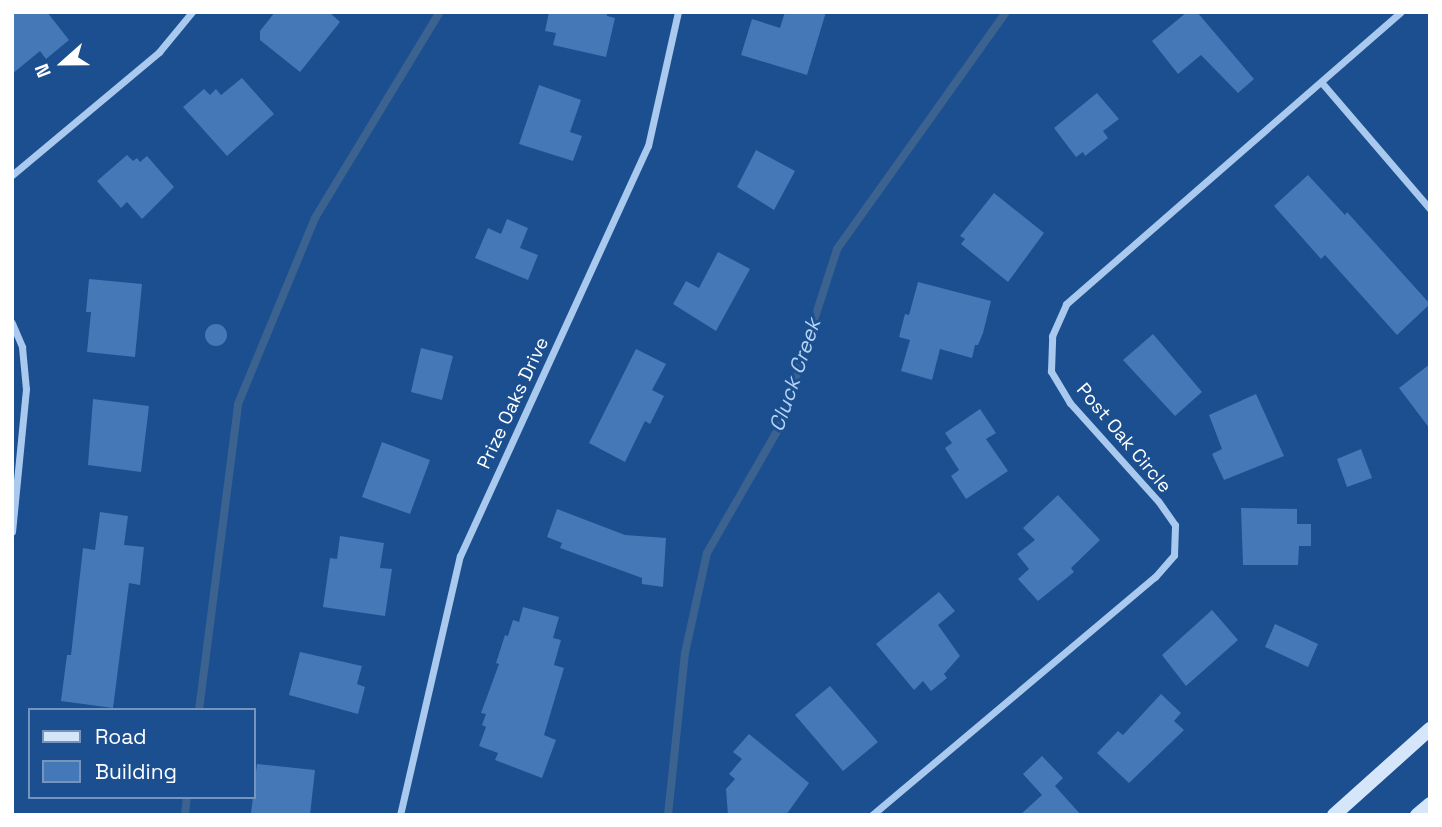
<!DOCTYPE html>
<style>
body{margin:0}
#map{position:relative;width:1442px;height:827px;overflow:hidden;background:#1b4f8f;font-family:"Space Grotesk",sans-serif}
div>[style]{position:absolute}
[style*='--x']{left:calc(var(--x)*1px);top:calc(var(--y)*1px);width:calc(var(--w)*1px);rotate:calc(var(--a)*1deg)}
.stream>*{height:8px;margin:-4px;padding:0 4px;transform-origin:4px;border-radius:4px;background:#3c6290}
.building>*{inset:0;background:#4478b7}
.round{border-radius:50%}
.minor>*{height:7px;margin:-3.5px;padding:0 3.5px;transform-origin:3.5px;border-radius:3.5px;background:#a9c9ee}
.secondary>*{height:14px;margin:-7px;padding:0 7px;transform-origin:7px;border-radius:7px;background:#d6e6fa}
span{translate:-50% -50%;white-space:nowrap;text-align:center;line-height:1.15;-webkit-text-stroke:6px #1b4f8f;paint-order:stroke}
.street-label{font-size:19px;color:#fff}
.water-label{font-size:21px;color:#b5d3f5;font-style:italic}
.frame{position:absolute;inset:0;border:14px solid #fff;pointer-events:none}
.legend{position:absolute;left:28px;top:708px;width:228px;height:91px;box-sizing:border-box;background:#1b4f8f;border:2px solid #7695bc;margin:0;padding:9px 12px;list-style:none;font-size:21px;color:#fff}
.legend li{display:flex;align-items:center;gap:14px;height:35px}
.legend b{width:35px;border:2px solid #7695bc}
.north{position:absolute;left:28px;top:28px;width:70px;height:70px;-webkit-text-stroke:5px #1b4f8f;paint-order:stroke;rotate:249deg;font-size:19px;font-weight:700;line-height:28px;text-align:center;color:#fff}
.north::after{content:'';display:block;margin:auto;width:24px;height:32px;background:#fff;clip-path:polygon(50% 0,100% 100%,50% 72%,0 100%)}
</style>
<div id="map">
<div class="stream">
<div style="--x:199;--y:710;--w:308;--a:-82.7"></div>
<div style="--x:238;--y:404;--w:201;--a:-67.5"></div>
<div style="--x:315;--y:218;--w:241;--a:-58.8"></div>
<div style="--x:185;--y:815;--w:18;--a:-84"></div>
<div style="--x:668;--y:815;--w:163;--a:-84"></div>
<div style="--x:685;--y:653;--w:102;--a:-77.6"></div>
<div style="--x:707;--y:553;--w:144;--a:-60.1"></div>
<div style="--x:779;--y:428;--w:188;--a:-72"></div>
<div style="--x:837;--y:249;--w:291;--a:-54.5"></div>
</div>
<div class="building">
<div style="clip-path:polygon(12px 12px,47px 12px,69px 40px,46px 59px,40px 51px,12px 74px)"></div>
<div style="clip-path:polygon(275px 12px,329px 12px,340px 22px,300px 72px,260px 40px,260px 31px)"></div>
<div style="clip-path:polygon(549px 12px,607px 12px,607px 16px,615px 18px,606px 57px,553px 45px,556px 33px,545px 31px)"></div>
<div style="clip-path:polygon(785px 12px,826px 12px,807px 75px,741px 55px,752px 19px,780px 28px)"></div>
<div style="clip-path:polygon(1187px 12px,1197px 12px,1254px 79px,1238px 93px,1201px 55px,1178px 74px,1152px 41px)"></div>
<div style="clip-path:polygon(242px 78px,274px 114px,227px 156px,183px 107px,204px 89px,210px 95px,216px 89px,221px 95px)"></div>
<div style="clip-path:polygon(539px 85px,581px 100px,570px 132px,582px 136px,573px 161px,519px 144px)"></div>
<div style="clip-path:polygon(1097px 93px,1119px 119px,1103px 131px,1108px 138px,1085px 156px,1083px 152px,1076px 157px,1054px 128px)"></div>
<div style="clip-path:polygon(756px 150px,795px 171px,774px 210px,737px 187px)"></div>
<div style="clip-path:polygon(127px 155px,133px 161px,137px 158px,140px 162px,147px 156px,174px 187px,142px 219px,127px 202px,121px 208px,97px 181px)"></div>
<div style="clip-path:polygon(1308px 175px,1345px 215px,1347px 212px,1430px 304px,1397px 335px,1325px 255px,1321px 259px,1274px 206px)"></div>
<div style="clip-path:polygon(994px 193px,1044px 233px,1008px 282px,961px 244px,965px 239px,960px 236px)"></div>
<div style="clip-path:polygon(507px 219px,528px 228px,520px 248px,538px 255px,528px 280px,475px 258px,488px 228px,501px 234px)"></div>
<div style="clip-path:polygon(718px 252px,750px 269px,716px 331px,673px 304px,686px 281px,699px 288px)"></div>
<div style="clip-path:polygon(89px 279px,142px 284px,135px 357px,87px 352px,91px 312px,86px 312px)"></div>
<div style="clip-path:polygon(918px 282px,991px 301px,983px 333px,978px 345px,975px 345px,972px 358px,940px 349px,932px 380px,901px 371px,910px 340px,899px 337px,905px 314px,909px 315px)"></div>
<div class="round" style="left:205px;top:324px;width:22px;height:22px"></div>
<div style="clip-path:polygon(1153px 334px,1202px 392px,1175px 416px,1123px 360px)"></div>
<div style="clip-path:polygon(421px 348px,453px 356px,442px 400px,411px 392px)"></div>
<div style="clip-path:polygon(636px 349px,666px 364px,652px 390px,664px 396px,650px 424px,645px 421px,625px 462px,589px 443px)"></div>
<div style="clip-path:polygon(1430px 364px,1430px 429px,1399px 388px)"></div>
<div style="clip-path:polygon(1256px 394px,1284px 456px,1224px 480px,1212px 454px,1222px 449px,1209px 415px)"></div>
<div style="clip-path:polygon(93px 399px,149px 406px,141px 472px,88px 465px)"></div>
<div style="clip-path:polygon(980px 409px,996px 433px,986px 439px,1008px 471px,966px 499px,951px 476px,959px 470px,945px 448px,952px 443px,945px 433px)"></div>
<div style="clip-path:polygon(382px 442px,430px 460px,410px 514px,362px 497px)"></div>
<div style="clip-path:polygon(1361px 449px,1372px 478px,1347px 487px,1337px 459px)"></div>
<div style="clip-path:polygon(1058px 495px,1100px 540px,1071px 568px,1074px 572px,1038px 601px,1018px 579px,1029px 569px,1017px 554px,1035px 540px,1023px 528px)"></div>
<div style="clip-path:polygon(1241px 508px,1297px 509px,1297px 524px,1311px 524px,1311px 546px,1299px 546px,1298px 565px,1243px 565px)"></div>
<div style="clip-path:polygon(557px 509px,625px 535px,666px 538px,663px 587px,642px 584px,642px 578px,560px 548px,562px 543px,547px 537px)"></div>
<div style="clip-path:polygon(100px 512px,128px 516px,124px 545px,144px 547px,140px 585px,129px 583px,113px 708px,61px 701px,67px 655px,71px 655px,83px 548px,95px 550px)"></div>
<div style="clip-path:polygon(340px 536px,384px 543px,380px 568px,392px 569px,385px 616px,323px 607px,330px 558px,337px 559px)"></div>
<div style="clip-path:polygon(939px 592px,955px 611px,938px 625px,960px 656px,944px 674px,947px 678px,931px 691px,923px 681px,914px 690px,876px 644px)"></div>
<div style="clip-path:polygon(523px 607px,559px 617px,553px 638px,561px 640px,554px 665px,564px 668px,544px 735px,556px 740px,542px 778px,495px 760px,498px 753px,479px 746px,486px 727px,482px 725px,486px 714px,481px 713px,499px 664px,496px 663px,505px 635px,508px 636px,513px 620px,519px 622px)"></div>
<div style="clip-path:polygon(1212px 610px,1238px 640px,1186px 686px,1162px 655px)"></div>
<div style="clip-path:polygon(1275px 624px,1318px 644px,1308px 667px,1265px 647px)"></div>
<div style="clip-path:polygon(300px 652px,362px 666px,357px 684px,365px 687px,358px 714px,289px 695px)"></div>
<div style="clip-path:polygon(830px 686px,878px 742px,843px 771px,795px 715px)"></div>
<div style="clip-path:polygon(1161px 694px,1181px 713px,1174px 721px,1184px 730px,1129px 783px,1097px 753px,1118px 731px,1123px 735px)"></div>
<div style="clip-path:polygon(749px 734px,809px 783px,786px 815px,728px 815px,726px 789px,735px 779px,729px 774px,742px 759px,733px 752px)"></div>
<div style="clip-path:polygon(1042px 756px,1063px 778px,1055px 786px,1081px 815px,1020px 815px,1042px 795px,1023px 774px)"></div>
<div style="clip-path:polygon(257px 764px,315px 770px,310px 815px,251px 813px)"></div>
</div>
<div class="minor">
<div style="--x:1322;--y:83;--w:166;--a:49.4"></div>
<div style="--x:12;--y:175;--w:192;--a:-39.9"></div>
<div style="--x:159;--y:52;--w:52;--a:-50.5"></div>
<div style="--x:12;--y:323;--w:26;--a:67"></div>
<div style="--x:22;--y:347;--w:42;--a:84.6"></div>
<div style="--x:26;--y:389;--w:143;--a:95.6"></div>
<div style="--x:400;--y:815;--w:266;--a:-77"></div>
<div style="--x:460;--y:556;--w:451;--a:-65.4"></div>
<div style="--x:648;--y:146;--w:137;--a:-77.4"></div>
<div style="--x:872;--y:815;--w:370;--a:-40.1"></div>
<div style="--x:1155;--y:577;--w:29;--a:-49"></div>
<div style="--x:1174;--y:555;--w:30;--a:-88"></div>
<div style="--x:1175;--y:525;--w:29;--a:-125"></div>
<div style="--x:1158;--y:501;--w:132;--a:-131.9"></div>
<div style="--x:1070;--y:403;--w:37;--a:-121"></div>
<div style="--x:1051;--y:371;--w:35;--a:-88"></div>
<div style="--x:1052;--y:336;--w:35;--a:-66"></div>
<div style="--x:1066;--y:304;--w:444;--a:-41.1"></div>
</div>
<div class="secondary">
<div style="--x:1334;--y:815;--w:129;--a:-41.9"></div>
<div style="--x:1417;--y:815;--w:17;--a:-40"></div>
</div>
<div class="street-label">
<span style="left:513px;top:403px;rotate:-65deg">Prize Oaks Drive</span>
<span style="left:1124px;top:438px;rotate:50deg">Post Oak Circle</span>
</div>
<div class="water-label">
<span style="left:795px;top:375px;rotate:-71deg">Cluck Creek</span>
</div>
<div class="frame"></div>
<ul class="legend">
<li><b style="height:9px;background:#d6e6fa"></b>Road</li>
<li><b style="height:19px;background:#4478b7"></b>Building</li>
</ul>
<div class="north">N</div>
</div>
